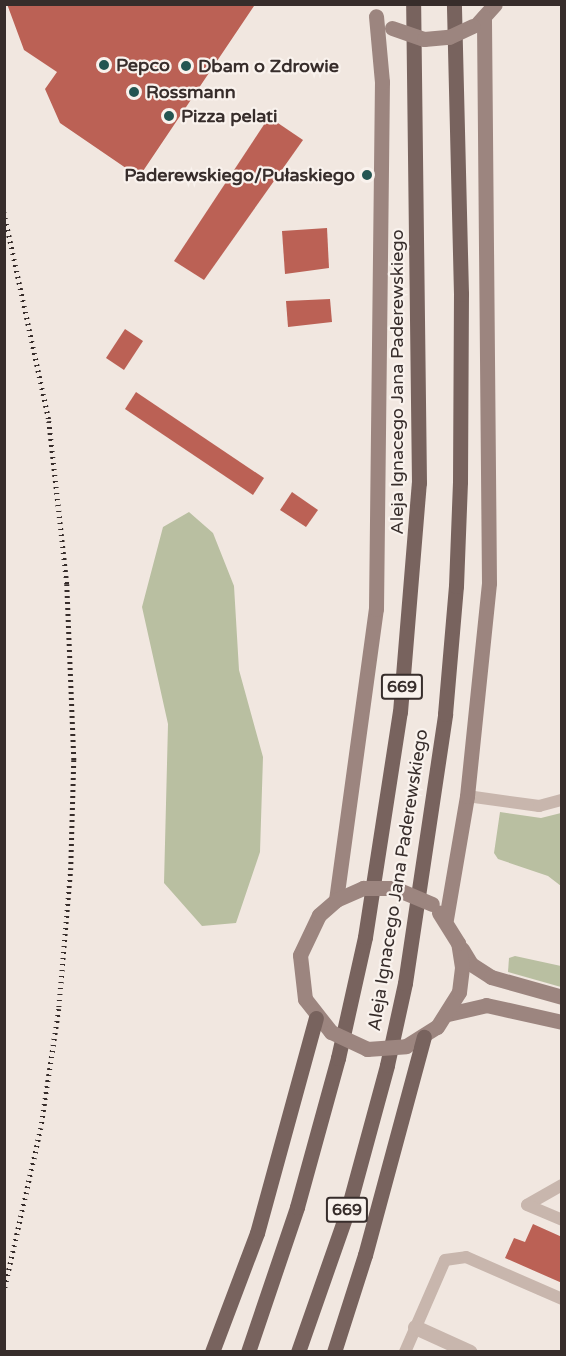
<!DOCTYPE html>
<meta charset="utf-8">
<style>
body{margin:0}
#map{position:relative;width:566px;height:1356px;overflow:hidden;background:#f1e7e0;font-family:"Varela Round",sans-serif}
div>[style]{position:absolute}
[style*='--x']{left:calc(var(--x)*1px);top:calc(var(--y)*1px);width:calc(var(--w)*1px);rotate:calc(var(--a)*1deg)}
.green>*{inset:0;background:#b9bfa1}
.building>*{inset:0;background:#bb6155}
.lane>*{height:12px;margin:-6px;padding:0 6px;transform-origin:6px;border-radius:6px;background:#c8b6ad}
.street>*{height:15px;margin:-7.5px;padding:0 7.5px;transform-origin:7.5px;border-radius:7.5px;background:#c8b6ad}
.secondary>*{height:15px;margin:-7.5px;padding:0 7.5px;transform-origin:7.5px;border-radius:7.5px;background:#9c857f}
.primary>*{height:15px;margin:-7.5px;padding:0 7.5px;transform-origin:7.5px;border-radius:7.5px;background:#78635e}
.rail>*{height:4.5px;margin-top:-2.25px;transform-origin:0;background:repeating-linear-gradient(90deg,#372d2b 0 1.5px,transparent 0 6px)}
.secondary-bridge>*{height:15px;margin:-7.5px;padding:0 7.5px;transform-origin:7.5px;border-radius:7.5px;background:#9c857f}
.dots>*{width:16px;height:16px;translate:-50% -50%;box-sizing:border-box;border:3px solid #f9f2ed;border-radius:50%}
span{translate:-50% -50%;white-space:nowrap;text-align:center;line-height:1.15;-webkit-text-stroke:4.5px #f9f2ed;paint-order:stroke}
.shield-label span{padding:2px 4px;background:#f9f2ed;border:2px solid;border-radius:4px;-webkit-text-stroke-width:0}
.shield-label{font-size:16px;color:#372d2b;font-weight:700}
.poi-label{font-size:18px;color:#372d2b;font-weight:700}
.left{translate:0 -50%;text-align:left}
.right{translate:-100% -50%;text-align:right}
.street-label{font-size:18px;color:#372d2b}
.frame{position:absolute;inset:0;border:6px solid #372d2b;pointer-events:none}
</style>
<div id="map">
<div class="green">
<div style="clip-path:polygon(189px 512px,213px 533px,234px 586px,239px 670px,263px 757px,260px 852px,236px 923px,202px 926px,164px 883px,168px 724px,142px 607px,163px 527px)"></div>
<div style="clip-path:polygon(500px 812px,541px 818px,561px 813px,561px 886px,548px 876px,498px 859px,494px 853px)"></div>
<div style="clip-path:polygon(515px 956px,561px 966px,561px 987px,508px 972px,509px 958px)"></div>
</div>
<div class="building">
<div style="clip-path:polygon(7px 4px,252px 4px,254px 6px,139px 177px,60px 123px,45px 89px,57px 72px,24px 50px)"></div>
<div style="clip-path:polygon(269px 117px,303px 140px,204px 280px,174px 261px)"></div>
<div style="clip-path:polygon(327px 228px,329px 268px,285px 274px,282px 231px)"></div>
<div style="clip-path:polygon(330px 299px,332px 322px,288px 327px,286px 301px)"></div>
<div style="clip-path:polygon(125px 329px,143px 341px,124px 370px,106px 358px)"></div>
<div style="clip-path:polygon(136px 392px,264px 478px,253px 495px,125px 409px)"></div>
<div style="clip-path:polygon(292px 492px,318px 510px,306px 527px,280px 510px)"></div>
<div style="clip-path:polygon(533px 1224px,562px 1237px,562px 1283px,505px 1258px,514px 1238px,525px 1242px)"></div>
</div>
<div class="lane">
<div style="--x:467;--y:796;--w:73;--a:7.9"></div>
<div style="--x:539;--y:806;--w:24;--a:-15"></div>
<div style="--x:562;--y:1185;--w:40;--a:150.3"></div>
<div style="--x:527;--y:1205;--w:38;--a:23"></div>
<div style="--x:405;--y:1352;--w:100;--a:-66.5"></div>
<div style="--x:445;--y:1260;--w:21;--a:-8"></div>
<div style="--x:466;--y:1257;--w:105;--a:23.6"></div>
</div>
<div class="street">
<div style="--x:415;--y:1327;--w:60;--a:24.4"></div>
</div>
<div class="secondary">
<div style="--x:478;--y:23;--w:25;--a:-48"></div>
<div style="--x:336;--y:900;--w:294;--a:-82.2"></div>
<div style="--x:376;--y:609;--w:527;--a:-89.35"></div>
<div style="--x:382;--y:82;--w:66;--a:-95.2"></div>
<div style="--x:446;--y:919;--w:125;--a:-80.3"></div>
<div style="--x:467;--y:796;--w:214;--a:-84.1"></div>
<div style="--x:489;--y:583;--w:566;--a:-90.51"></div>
<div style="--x:462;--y:949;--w:17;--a:59"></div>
<div style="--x:471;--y:964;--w:24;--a:33"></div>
<div style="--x:491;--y:977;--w:74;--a:15.7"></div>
<div style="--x:448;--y:1014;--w:39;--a:-13"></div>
<div style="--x:486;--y:1005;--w:78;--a:12.6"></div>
<div style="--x:331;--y:1032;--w:42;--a:-128.2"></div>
<div style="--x:305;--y:999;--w:44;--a:-96.5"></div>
<div style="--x:300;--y:955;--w:44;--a:-64.6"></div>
<div style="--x:319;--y:915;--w:23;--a:-41"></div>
<div style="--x:336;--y:900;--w:30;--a:-24"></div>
<div style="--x:406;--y:1046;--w:36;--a:-32"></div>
<div style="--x:437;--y:1027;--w:41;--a:-57.8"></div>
<div style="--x:459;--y:992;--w:25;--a:-83"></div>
<div style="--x:462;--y:967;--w:24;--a:-99"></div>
<div style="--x:458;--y:943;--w:36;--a:-122"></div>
</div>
<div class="primary">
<div style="--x:212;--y:1352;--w:127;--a:-69.3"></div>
<div style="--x:257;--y:1233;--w:223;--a:-74.7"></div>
<div style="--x:248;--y:1352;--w:153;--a:-71.3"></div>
<div style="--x:297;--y:1207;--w:155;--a:-74.6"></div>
<div style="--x:338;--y:1058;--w:124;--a:-77.4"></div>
<div style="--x:365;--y:937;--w:228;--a:-81.2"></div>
<div style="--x:400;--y:712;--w:230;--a:-85.3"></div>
<div style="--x:419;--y:483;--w:479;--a:-90.7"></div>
<div style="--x:298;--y:1352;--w:151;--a:-70.7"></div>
<div style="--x:348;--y:1209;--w:149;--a:-74.8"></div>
<div style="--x:387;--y:1065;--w:84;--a:-77.6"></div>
<div style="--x:405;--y:983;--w:272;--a:-81.5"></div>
<div style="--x:445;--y:714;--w:128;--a:-85.1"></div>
<div style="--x:456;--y:586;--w:104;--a:-87.8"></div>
<div style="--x:460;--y:482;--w:188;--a:-89.7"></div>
<div style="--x:461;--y:294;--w:290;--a:-91.4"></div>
<div style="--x:334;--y:1352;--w:102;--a:-72.3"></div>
<div style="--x:365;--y:1255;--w:226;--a:-74.9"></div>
</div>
<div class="rail">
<div style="--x:4;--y:212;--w:214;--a:77.8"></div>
<div style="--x:49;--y:421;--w:164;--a:83.7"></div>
<div style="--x:67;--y:584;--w:176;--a:87.7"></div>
<div style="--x:74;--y:760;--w:108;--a:91.6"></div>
<div style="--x:71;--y:868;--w:142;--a:94.9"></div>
<div style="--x:59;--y:1009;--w:120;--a:98.6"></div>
<div style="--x:41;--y:1128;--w:168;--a:102.7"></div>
</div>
<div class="secondary-bridge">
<div style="--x:392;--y:28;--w:34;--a:19"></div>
<div style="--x:424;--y:39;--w:25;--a:-5"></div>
<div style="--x:449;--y:37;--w:26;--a:-25"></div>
<div style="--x:363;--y:888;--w:31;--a:0"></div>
<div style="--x:394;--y:888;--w:41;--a:22.8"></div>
<div style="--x:331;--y:1032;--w:40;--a:25"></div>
<div style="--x:367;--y:1049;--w:39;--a:-4"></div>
</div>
<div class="dots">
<div style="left:104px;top:65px;background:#245552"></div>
<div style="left:186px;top:66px;background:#245552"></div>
<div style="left:134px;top:92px;background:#245552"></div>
<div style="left:169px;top:116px;background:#245552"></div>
<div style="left:367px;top:175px;background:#245552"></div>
</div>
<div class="shield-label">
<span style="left:402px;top:687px">669</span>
<span style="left:347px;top:1210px">669</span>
</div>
<div class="poi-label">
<span class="left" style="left:116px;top:65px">Pepco</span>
<span class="left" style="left:198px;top:66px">Dbam o Zdrowie</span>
<span class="left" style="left:146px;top:92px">Rossmann</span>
<span class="left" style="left:181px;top:116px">Pizza pelati</span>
<span class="right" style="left:355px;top:175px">Paderewskiego/Pułaskiego</span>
</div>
<div class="street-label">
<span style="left:397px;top:382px;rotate:-90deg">Aleja Ignacego Jana Paderewskiego</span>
<span style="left:398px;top:880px;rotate:-81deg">Aleja Ignacego Jana Paderewskiego</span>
</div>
<div class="frame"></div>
</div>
